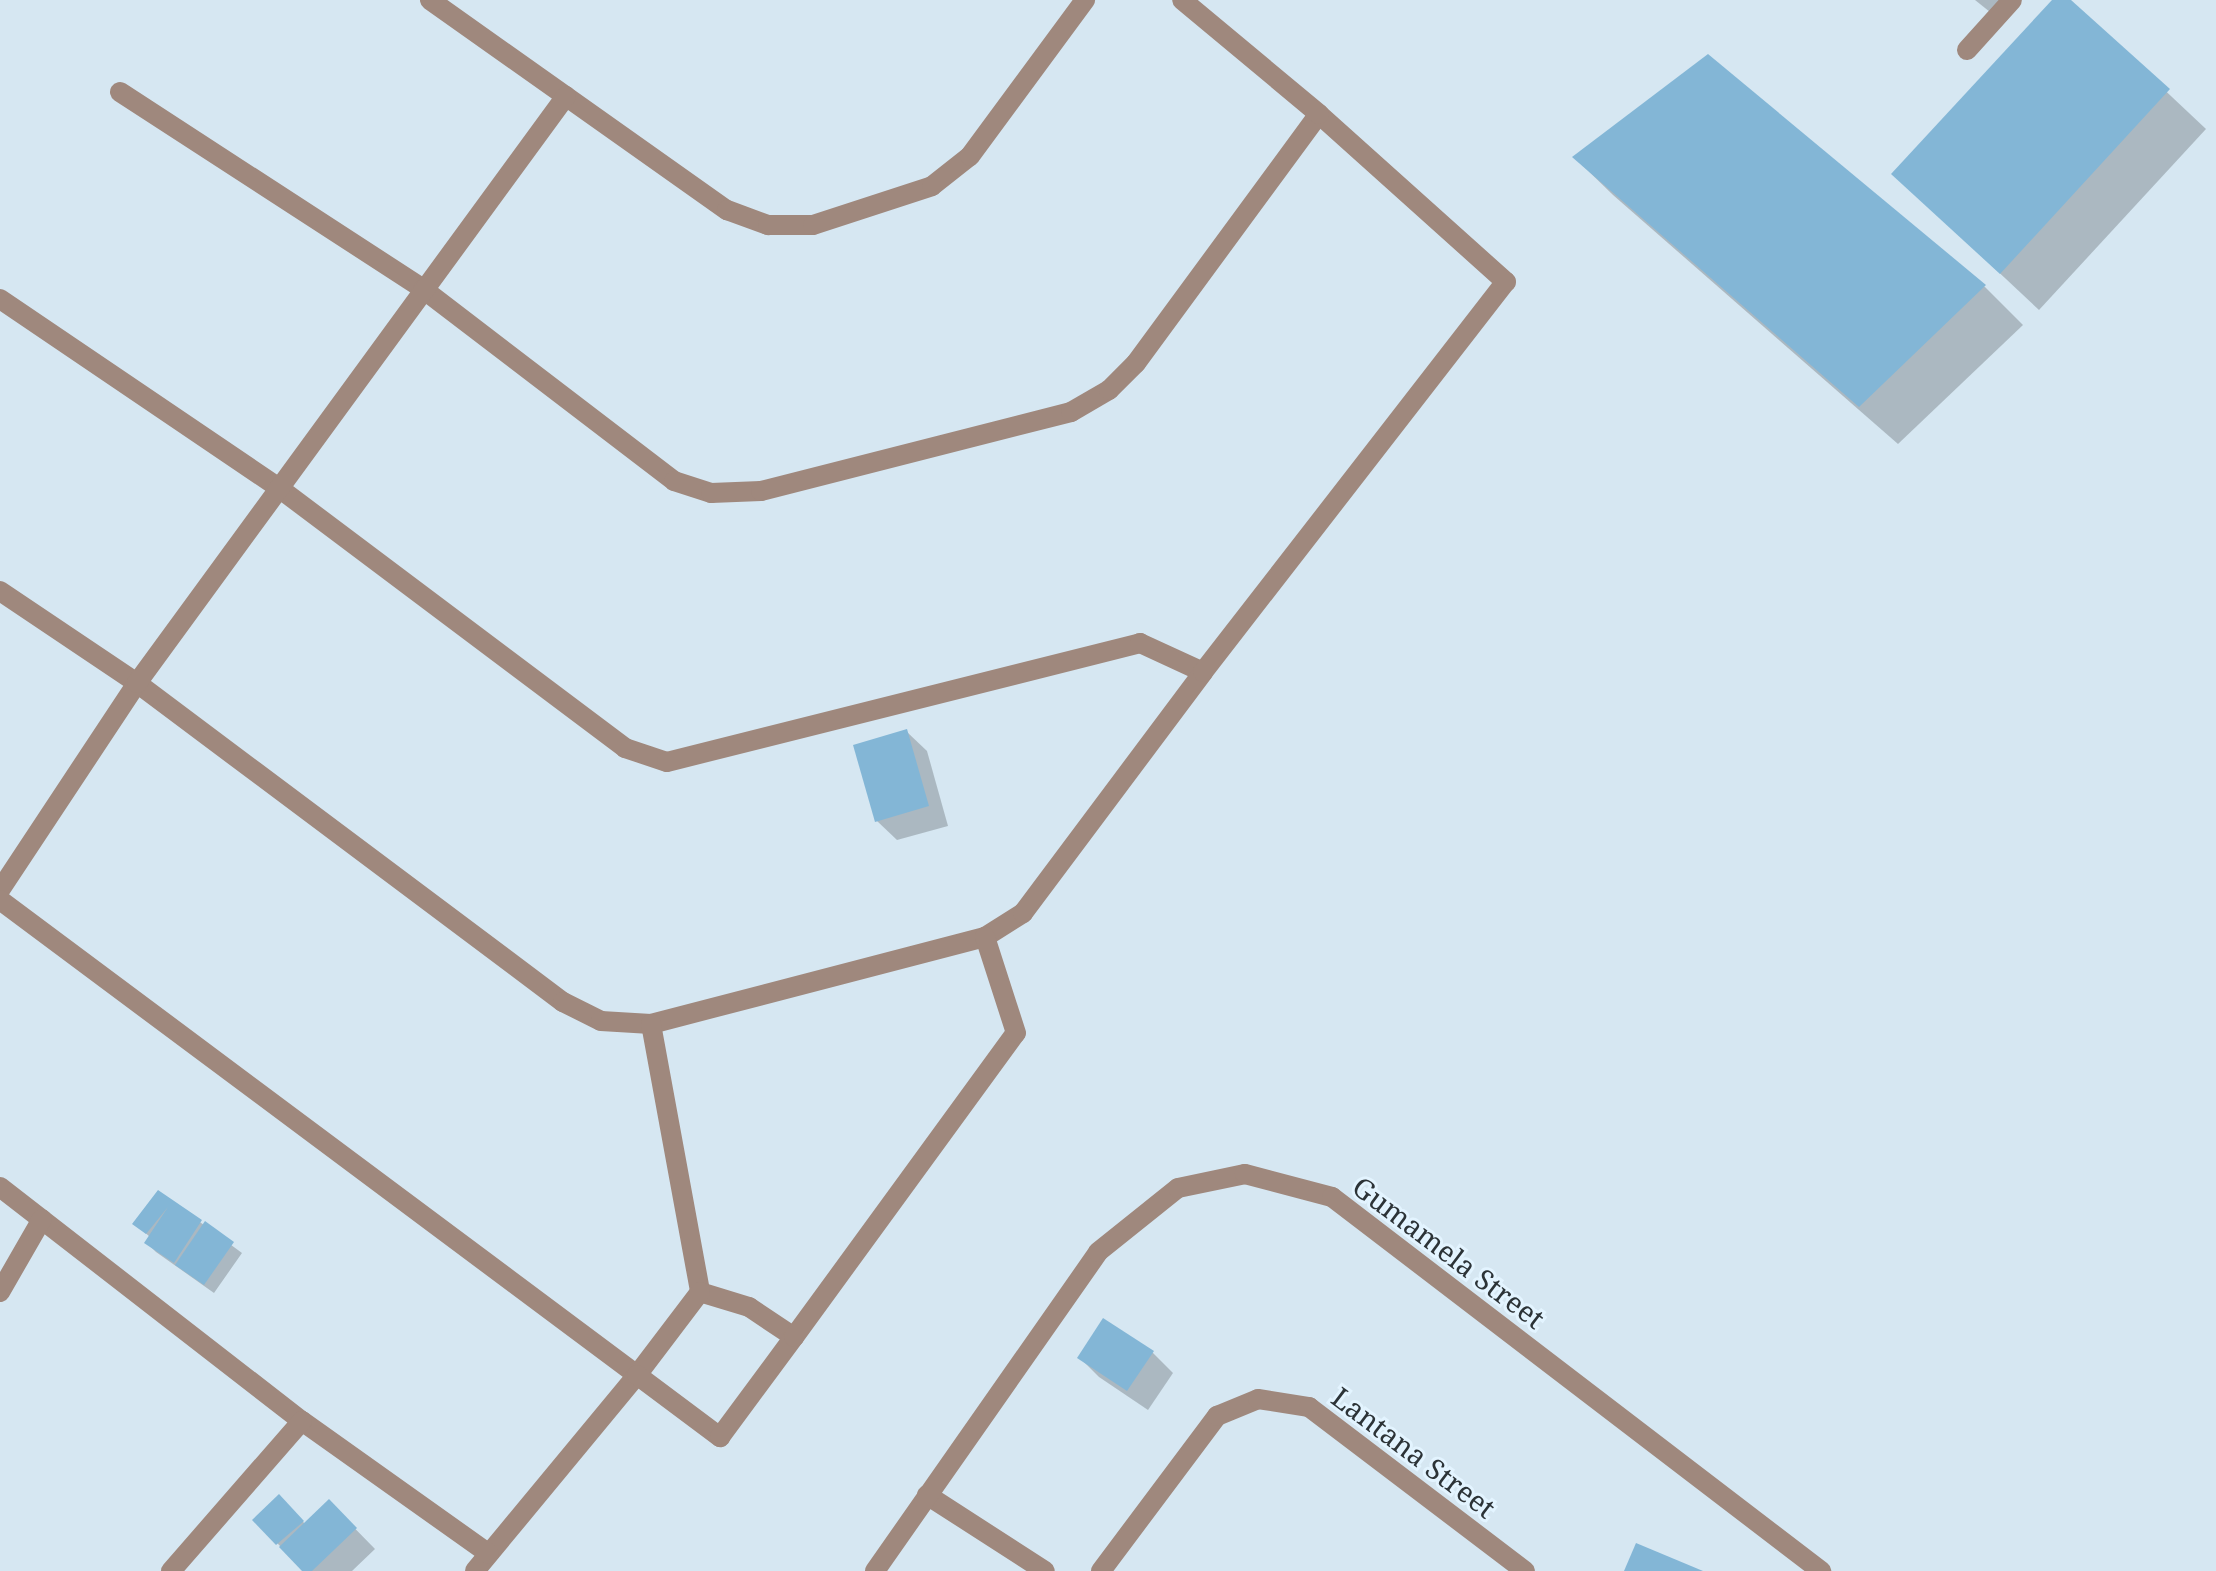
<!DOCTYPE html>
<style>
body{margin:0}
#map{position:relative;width:2216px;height:1571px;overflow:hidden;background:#d6e7f2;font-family:"Noto Serif",serif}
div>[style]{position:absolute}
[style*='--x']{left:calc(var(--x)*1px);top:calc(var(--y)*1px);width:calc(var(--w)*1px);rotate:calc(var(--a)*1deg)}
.shadow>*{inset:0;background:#0003}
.building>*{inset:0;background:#83b6d6}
.minor>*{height:20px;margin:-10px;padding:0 10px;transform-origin:10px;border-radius:10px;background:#9f887d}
span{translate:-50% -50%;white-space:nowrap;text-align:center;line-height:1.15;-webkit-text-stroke:6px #e3f4ff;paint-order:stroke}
.street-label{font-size:28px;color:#2c3337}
</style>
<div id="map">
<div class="shadow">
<div style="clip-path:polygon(1975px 0,2008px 0,1995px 16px)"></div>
<div style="clip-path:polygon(2054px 0,2069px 0,2206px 129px,2039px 310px,1894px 174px)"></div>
<div style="clip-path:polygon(1708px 56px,1985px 287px,2023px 325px,1898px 444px,1613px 195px,1575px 158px)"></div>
<div style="clip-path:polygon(907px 732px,927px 751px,948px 826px,897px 840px,877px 821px)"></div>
<div style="clip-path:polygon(159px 1192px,242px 1253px,214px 1293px,156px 1252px,147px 1243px,150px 1237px,135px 1224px)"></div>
<div style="clip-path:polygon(1104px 1320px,1153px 1353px,1173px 1373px,1148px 1410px,1099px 1377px,1079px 1357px)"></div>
<div style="clip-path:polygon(279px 1496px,305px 1524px,329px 1502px,375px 1549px,352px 1571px,304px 1571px,255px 1520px)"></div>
</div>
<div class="building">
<div style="clip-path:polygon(2052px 0,2071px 0,2170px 89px,2000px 274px,1891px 174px)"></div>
<div style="clip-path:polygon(1708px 54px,1986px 285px,1859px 407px,1572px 157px)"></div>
<div style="clip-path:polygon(907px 729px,929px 806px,875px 822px,853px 745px)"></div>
<div style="clip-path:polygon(158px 1190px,202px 1220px,174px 1263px,144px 1243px,168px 1207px,146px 1234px,132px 1224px)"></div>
<div style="clip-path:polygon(205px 1221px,234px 1242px,204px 1285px,175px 1265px)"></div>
<div style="clip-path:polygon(1103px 1318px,1154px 1351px,1127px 1391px,1077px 1358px)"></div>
<div style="clip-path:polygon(279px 1494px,304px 1521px,276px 1545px,252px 1520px)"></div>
<div style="clip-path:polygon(329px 1499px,357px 1528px,312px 1571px,302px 1571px,279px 1547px)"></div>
<div style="clip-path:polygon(1636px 1543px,1703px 1571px,1624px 1571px)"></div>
</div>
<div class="minor">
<div style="--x:430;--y:0;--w:364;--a:35.3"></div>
<div style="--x:727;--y:210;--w:44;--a:20.1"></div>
<div style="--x:768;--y:225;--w:45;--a:0"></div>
<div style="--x:813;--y:225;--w:125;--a:-18.1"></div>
<div style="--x:932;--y:186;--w:48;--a:-38.3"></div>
<div style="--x:970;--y:156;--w:194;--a:-53.6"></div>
<div style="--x:1967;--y:50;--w:67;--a:-48"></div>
<div style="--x:120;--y:92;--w:361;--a:33"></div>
<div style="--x:423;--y:289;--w:316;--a:37.4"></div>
<div style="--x:674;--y:481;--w:39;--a:18"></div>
<div style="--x:711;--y:493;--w:50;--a:-2.3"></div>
<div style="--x:761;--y:491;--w:320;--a:-14.3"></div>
<div style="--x:1071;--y:412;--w:44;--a:-30.1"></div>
<div style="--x:1109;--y:390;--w:38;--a:-45"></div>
<div style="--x:1136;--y:363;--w:309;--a:-53.7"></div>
<div style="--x:0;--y:299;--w:337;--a:34.1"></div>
<div style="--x:279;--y:488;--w:433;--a:36.9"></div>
<div style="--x:625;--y:748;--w:44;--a:18.4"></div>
<div style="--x:667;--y:762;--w:488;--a:-14.1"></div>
<div style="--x:1140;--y:643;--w:69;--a:24.7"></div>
<div style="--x:0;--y:591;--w:165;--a:33.9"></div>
<div style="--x:137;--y:683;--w:532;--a:36.83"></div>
<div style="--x:563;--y:1002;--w:42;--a:26.6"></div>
<div style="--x:601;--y:1021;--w:50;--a:3.4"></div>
<div style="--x:651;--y:1024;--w:345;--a:-14.6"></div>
<div style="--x:985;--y:937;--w:45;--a:-32.3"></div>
<div style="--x:1023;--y:913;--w:301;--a:-53.2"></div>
<div style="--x:1203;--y:672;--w:494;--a:-52.2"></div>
<div style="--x:1506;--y:282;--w:251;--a:-138.1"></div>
<div style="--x:1319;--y:114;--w:178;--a:-140.2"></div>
<div style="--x:0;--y:890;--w:248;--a:-56.5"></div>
<div style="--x:137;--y:683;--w:727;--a:-53.84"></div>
<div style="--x:0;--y:900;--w:795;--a:36.71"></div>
<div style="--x:637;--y:1375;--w:254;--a:129.6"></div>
<div style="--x:651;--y:1024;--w:272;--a:79.6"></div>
<div style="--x:0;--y:1187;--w:382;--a:37.8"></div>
<div style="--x:302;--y:1421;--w:229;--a:35.4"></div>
<div style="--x:0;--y:1292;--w:84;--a:-60.1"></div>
<div style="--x:794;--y:1337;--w:54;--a:-146.3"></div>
<div style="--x:749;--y:1307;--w:51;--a:-163"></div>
<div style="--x:700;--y:1292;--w:104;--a:127.2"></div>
<div style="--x:637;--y:1375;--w:104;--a:36.8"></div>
<div style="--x:720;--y:1437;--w:124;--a:-53.5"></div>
<div style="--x:794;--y:1337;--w:376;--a:-53.9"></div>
<div style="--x:1016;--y:1033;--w:101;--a:-107.9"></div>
<div style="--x:927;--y:1495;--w:140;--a:32.8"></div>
<div style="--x:171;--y:1571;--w:199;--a:-48.9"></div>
<div style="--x:875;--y:1571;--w:389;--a:-55"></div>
<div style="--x:1098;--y:1252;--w:102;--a:-38.7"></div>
<div style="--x:1178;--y:1188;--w:68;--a:-11.8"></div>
<div style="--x:1245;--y:1174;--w:90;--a:14.8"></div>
<div style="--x:1332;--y:1197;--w:616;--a:37.41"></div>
<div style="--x:1101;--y:1571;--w:194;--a:-53.2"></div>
<div style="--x:1217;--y:1416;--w:44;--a:-22.5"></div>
<div style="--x:1258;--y:1399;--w:52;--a:8.9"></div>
<div style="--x:1309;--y:1407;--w:271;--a:37.2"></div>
</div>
<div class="street-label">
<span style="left:1449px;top:1252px;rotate:37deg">Gumamela Street</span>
<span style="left:1414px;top:1452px;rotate:37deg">Lantana Street</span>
</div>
</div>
